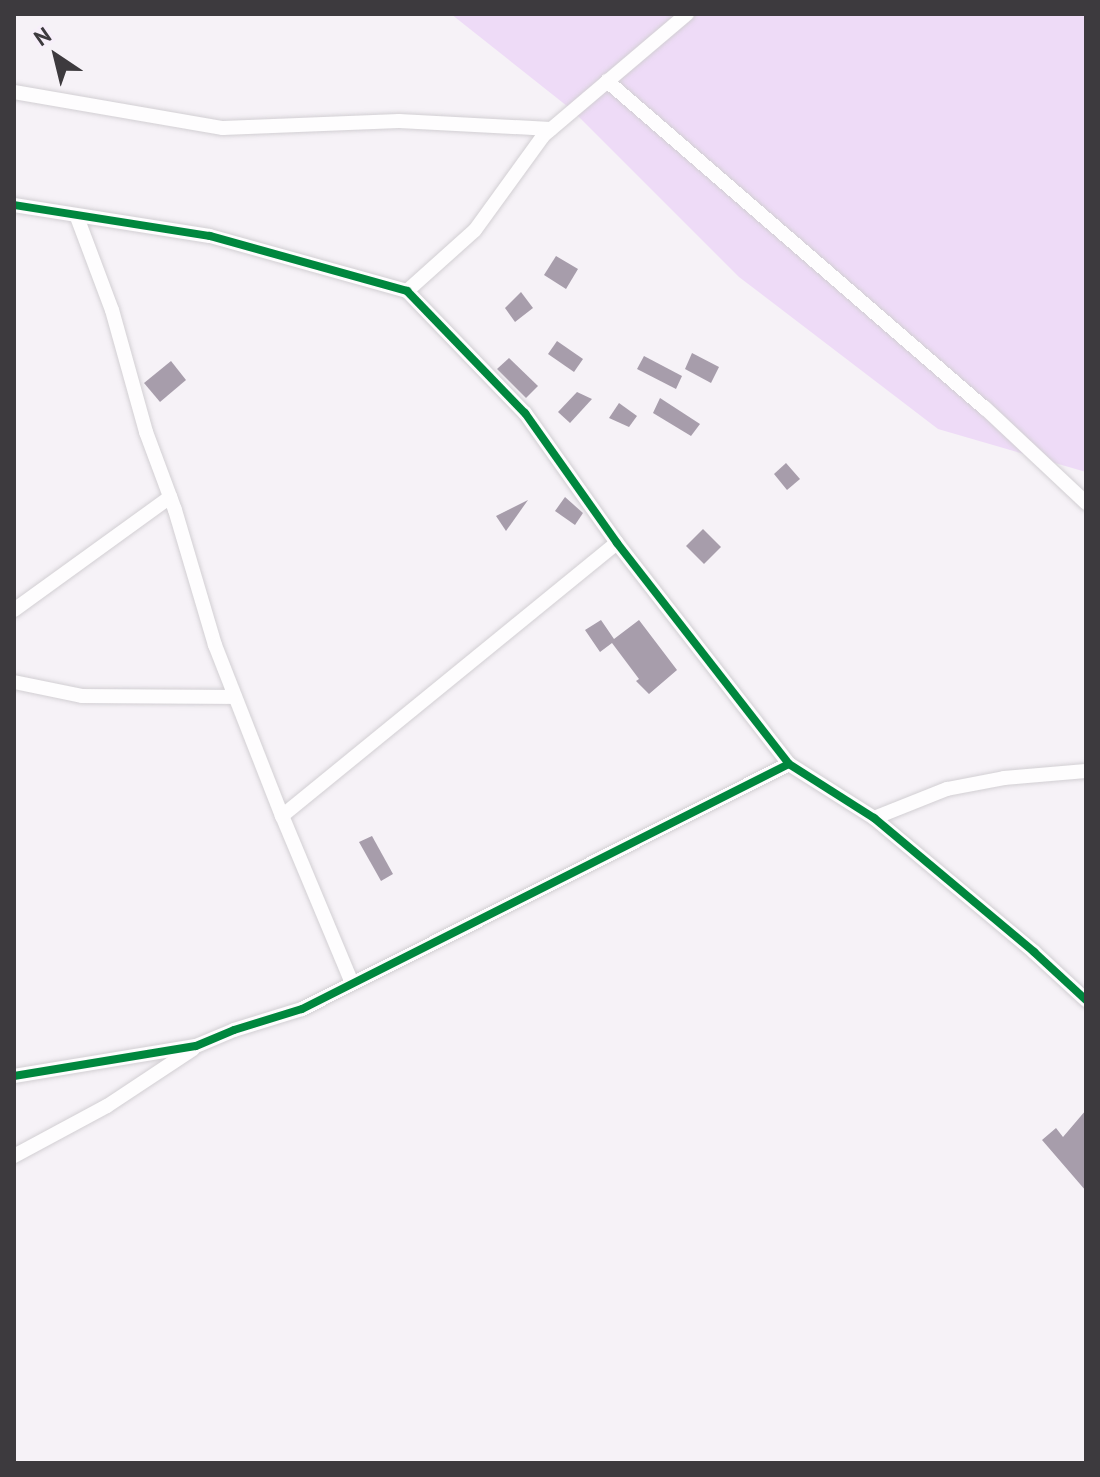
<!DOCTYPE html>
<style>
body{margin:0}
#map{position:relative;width:1100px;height:1477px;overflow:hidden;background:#f6f2f7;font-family:"PT Sans",sans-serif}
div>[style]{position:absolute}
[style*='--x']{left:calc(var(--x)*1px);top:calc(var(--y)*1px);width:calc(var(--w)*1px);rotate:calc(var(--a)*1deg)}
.green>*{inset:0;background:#eedbf7}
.building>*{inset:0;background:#a79dab}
.roads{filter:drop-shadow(0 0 2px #d2cfd3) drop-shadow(0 0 2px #d2cfd3)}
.street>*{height:14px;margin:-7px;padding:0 7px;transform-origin:7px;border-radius:7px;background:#fefdfe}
.cycleway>*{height:8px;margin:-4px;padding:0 4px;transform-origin:4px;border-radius:4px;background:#00873e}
span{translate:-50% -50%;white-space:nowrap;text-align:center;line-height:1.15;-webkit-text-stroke:8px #f7effa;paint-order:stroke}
.frame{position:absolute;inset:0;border:16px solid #3d3a3e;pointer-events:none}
.north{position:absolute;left:16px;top:16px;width:80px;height:80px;-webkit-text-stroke:6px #f7effa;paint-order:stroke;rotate:325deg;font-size:22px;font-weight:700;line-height:32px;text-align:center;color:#3d3a3e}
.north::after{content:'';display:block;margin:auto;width:28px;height:36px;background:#3d3a3e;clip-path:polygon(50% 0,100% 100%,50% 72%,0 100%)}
</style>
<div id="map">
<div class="green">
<div style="clip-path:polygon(451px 14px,1086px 14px,1086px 472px,938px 429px,739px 277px,572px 110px)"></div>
</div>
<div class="building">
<div style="clip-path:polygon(556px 256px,578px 269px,566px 289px,544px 275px)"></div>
<div style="clip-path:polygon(521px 292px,533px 308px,515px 322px,505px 308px)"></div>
<div style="clip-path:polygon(557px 341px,583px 359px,574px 372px,548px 354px)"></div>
<div style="clip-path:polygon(692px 353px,719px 367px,711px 383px,685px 369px)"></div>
<div style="clip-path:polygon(644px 356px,682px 376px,676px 389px,637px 369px)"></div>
<div style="clip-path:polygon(509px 358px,538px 386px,526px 398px,497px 369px)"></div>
<div style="clip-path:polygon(171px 361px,186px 380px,160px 402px,144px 383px)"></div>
<div style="clip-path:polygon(577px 392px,592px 399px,570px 423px,558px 412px)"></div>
<div style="clip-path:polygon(660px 398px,700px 424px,691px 436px,653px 413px)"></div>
<div style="clip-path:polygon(619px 403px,637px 416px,629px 427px,609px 418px)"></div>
<div style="clip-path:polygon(786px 463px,800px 479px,787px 490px,774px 474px)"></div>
<div style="clip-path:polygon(565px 497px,583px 513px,575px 525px,555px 511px)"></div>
<div style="clip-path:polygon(528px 500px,506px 531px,496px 516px)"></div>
<div style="clip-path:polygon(703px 529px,721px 547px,704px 564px,686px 546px)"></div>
<div style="clip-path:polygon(601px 620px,614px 639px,639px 620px,677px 670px,649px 694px,636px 681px,639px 679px,612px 643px,600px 652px,585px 630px)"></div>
<div style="clip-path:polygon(372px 836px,393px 874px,381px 881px,359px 842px)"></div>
<div style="clip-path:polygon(1086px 1110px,1086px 1191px,1042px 1140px,1056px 1128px,1063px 1137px)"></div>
</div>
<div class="roads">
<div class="street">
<div style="--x:607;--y:81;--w:500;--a:40.9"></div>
<div style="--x:985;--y:408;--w:139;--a:43.2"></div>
<div style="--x:14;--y:92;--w:212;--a:9.8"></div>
<div style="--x:223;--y:128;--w:176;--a:-2.3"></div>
<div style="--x:399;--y:121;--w:152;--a:3"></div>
<div style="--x:14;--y:205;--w:198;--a:9"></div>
<div style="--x:210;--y:236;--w:205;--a:15.6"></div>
<div style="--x:407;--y:291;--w:170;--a:46"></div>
<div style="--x:525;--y:413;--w:159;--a:54.7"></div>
<div style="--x:617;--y:543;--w:280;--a:52.1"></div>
<div style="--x:789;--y:764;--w:101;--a:32.4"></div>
<div style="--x:874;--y:818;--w:209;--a:39.9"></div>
<div style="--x:1034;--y:952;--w:71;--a:42.7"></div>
<div style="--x:77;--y:217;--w:99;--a:69.4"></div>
<div style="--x:112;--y:310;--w:127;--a:74.4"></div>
<div style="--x:146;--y:432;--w:83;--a:69.6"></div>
<div style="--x:175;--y:510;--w:141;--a:73.5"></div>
<div style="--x:215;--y:645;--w:184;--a:68.6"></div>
<div style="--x:407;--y:291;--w:91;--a:-41.9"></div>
<div style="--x:475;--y:230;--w:116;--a:-54.1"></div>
<div style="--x:543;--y:136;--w:189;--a:-40.3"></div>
<div style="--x:14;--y:610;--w:193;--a:-35.9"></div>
<div style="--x:14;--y:682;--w:69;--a:11.6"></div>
<div style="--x:82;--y:696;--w:153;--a:0.4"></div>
<div style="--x:874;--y:818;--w:79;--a:-21.7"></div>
<div style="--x:947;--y:789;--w:58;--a:-10.9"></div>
<div style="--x:1004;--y:778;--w:82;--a:-4.9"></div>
<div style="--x:352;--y:983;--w:181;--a:-112.7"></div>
<div style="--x:282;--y:816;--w:432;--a:-39.2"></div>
<div style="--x:14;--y:1076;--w:184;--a:-9.4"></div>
<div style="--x:196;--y:1046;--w:41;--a:-22.8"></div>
<div style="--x:234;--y:1030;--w:71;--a:-17.2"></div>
<div style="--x:302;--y:1009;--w:545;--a:-26.71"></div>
<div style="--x:14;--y:1156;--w:106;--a:-28.3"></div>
<div style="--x:107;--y:1106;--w:103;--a:-33.5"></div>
</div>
</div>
<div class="cycleway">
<div style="--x:14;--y:205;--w:198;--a:9"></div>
<div style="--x:210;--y:236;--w:205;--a:15.6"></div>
<div style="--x:407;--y:291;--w:170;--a:46"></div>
<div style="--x:525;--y:413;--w:159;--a:54.7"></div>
<div style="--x:617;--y:543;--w:280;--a:52.1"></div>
<div style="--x:789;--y:764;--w:101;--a:32.4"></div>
<div style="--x:874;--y:818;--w:209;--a:39.9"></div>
<div style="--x:1034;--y:952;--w:71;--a:42.7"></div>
<div style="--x:14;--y:1076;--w:184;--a:-9.4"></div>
<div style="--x:196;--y:1046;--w:41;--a:-22.8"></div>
<div style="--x:234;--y:1030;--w:71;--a:-17.2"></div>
<div style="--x:302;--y:1009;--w:545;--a:-26.71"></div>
</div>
<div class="frame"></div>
<div class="north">N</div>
</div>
